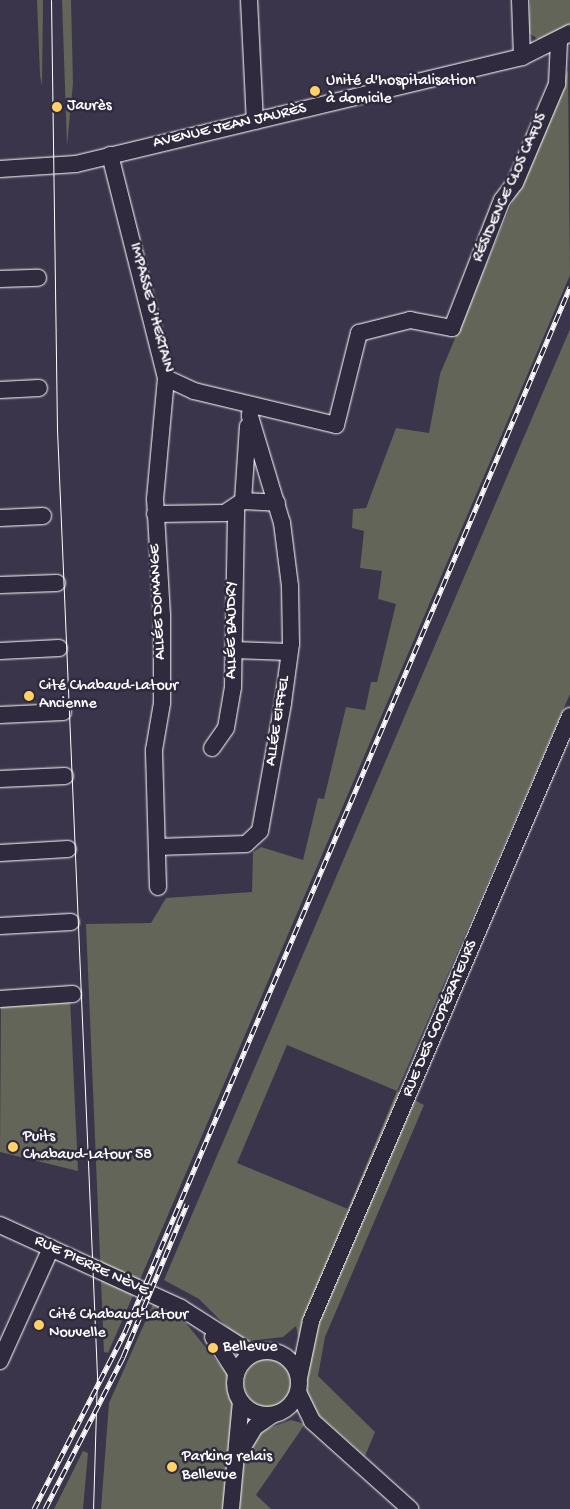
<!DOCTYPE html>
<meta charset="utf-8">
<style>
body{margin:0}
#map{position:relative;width:570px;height:1509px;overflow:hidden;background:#3a354b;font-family:"Gochi Hand",sans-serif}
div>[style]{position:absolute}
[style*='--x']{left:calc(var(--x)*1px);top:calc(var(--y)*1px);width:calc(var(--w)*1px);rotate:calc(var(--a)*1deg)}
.green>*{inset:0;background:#626557}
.round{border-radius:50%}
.roads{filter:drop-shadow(0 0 1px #fff) drop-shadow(0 0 1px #fff)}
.minor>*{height:16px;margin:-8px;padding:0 8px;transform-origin:8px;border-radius:8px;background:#2f2a3d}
.minor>.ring{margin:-8px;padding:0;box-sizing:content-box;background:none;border:16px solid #2f2a3d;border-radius:50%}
.tram>*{height:1px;margin:-0.5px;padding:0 0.5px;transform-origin:0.5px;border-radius:0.5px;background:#fff}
.rail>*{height:5px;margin-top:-2.5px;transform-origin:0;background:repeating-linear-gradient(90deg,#2f2a3d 0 9px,#fff 0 18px);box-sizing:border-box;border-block:1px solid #fff}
.dots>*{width:14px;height:14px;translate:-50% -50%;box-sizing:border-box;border:2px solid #2f2a3d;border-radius:50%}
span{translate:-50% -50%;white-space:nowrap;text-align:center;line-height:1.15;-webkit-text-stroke:5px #2f2a3d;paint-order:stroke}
.poi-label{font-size:16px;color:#fff}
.left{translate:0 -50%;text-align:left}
.street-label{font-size:16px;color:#fff}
</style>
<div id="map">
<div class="green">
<div style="clip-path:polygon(37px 0,43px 0,42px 86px,40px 75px)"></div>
<div style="clip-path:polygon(62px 0,71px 0,73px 83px,67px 146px)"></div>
<div style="clip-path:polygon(530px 0,570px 0,570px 24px,542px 42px,529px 33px)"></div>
<div style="clip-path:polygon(568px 70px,570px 275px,165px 1222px,108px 1353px,104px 1352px,86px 924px,151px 923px,166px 898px,252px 892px,253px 852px,261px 847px,303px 860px,318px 798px,324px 799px,346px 707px,365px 710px,371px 682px,377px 682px,396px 604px,378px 599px,382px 571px,360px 568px,364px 531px,352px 528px,353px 509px,366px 508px,396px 428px,429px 433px,440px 374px)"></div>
<div style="clip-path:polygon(evenodd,570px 329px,570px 694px,397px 1091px,424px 1105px,325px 1337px,318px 1376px,375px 1432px,365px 1456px,305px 1403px,307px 1381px,296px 1326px,283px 1337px,247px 1341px,231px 1331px,199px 1299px,164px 1280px,570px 329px,287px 1045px,397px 1091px,348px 1209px,237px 1163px,287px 1045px)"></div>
<div style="clip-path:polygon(70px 997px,78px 1171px,0 1152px,1px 1000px)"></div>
<div style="clip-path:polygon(153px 1304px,181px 1317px,229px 1376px,235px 1412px,231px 1447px,247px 1456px,261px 1431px,291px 1420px,305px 1424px,256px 1495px,271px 1509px,101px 1509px,109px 1403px)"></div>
<div class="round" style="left:244px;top:1359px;width:48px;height:48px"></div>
<div style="clip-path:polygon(83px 1451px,88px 1453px,83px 1509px,54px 1509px)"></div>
</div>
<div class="roads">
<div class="minor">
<div style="--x:249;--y:0;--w:121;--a:87.2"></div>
<div style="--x:520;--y:0;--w:57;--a:88"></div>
<div style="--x:110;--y:155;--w:230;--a:75.9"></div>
<div style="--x:166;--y:378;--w:31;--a:25"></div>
<div style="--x:194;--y:391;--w:146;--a:13.5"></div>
<div style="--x:336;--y:425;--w:95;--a:-76"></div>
<div style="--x:359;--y:333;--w:53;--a:-14.3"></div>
<div style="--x:410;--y:320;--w:43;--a:10.8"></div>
<div style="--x:452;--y:328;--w:137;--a:-68.7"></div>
<div style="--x:502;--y:200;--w:21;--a:-53"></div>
<div style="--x:515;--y:183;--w:108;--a:-67"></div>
<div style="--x:557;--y:84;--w:43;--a:-87.3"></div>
<div style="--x:0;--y:169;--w:76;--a:-3.8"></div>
<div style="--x:76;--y:164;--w:459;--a:-13.5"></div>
<div style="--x:522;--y:57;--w:54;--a:-26.6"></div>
<div style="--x:0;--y:279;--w:38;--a:-2"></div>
<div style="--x:0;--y:390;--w:39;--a:-3"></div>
<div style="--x:243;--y:501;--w:34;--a:3"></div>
<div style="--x:155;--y:514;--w:70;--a:-0.8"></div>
<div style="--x:225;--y:513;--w:22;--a:-34"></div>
<div style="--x:243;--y:501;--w:75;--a:-86.2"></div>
<div style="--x:0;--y:518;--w:43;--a:-2.7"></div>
<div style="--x:0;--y:585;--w:57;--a:-2"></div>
<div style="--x:234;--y:650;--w:55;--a:2.1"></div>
<div style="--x:0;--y:651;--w:59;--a:-2.9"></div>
<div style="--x:0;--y:715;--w:63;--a:-2.7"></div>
<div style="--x:212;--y:748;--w:24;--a:-55"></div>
<div style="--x:226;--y:728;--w:42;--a:-80.3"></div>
<div style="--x:233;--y:687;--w:180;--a:-89"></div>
<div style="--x:0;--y:779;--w:65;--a:-2.6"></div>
<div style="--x:157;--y:847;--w:89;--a:-1.9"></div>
<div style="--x:246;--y:844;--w:19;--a:-43"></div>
<div style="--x:260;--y:831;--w:130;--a:-79.8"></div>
<div style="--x:283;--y:703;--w:60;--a:-82.3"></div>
<div style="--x:291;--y:644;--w:58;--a:-91"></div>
<div style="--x:290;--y:586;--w:64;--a:-97.2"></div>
<div style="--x:282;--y:523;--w:112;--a:-106.7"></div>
<div style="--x:250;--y:416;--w:11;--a:-85"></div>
<div style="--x:0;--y:853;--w:68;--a:-3.4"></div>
<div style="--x:158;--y:887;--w:137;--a:-91.7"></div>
<div style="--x:154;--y:750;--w:48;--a:-80.3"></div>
<div style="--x:162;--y:703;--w:87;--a:-90"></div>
<div style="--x:162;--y:616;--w:117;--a:-93.4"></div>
<div style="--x:155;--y:499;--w:121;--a:-84.8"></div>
<div style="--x:0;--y:926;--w:71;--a:-3.2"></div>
<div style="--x:0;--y:999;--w:73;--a:-3.9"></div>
<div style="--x:0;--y:1225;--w:199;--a:24.6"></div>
<div style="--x:181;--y:1308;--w:85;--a:32.6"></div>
<div style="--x:213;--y:1337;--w:43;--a:57.4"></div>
<div class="ring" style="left:235px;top:1351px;width:48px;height:48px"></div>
<div style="--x:0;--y:1361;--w:124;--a:-65.7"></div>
<div style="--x:299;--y:1378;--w:58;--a:-78.1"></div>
<div style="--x:311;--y:1321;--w:658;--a:-66.82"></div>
<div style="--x:298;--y:1392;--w:32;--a:64"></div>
<div style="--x:312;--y:1421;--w:132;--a:41.9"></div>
<div style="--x:241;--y:1450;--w:27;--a:-59"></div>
<div style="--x:255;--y:1427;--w:21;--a:-35"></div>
<div style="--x:231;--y:1509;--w:107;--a:-84.7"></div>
</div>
</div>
<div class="tram">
<div style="--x:51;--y:0;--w:429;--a:89.2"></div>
<div style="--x:57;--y:429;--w:948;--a:87.58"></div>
<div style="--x:97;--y:1376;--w:133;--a:91.7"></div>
</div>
<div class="rail">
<div style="--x:34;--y:1509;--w:199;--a:-62.8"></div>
<div style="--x:125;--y:1332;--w:1136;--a:-66.93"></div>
<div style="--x:45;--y:1509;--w:171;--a:-62.8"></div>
<div style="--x:123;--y:1357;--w:166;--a:-67.3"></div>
</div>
<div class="dots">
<div style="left:315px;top:91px;background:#ffd166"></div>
<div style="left:57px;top:107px;background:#ffd166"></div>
<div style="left:29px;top:696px;background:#ffd166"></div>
<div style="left:13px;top:1147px;background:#ffd166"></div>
<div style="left:39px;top:1325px;background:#ffd166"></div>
<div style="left:213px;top:1348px;background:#ffd166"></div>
<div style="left:172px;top:1467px;background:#ffd166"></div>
</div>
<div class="poi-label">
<span class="left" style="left:326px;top:91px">Unité d'hospitalisation<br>à domicile</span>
<span class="left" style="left:67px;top:107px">Jaurès</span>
<span class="left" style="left:39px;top:696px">Cité Chabaud-Latour<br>Ancienne</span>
<span class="left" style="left:23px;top:1147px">Puits<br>Chabaud-Latour 58</span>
<span class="left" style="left:49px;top:1325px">Cité Chabaud-Latour<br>Nouvelle</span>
<span class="left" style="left:223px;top:1348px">Bellevue</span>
<span class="left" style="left:182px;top:1467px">Parking relais<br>Bellevue</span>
</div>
<div class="street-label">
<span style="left:230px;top:127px;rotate:-13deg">AVENUE JEAN JAURÈS</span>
<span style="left:511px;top:188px;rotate:-66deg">RÉSIDENCE CLOS CAFUS</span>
<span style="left:150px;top:308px;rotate:75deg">IMPASSE D'HERTAIN</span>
<span style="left:159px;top:602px;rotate:-93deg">ALLÉE DOMANGE</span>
<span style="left:233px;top:630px;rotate:-90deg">ALLÉE BAUDRY</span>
<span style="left:279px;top:721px;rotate:-81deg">ALLÉE EIFFEL</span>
<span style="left:441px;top:1019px;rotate:-67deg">RUE DES COOPÉRATEURS</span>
<span style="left:91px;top:1267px;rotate:25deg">RUE PIERRE NÈVE</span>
</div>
</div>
